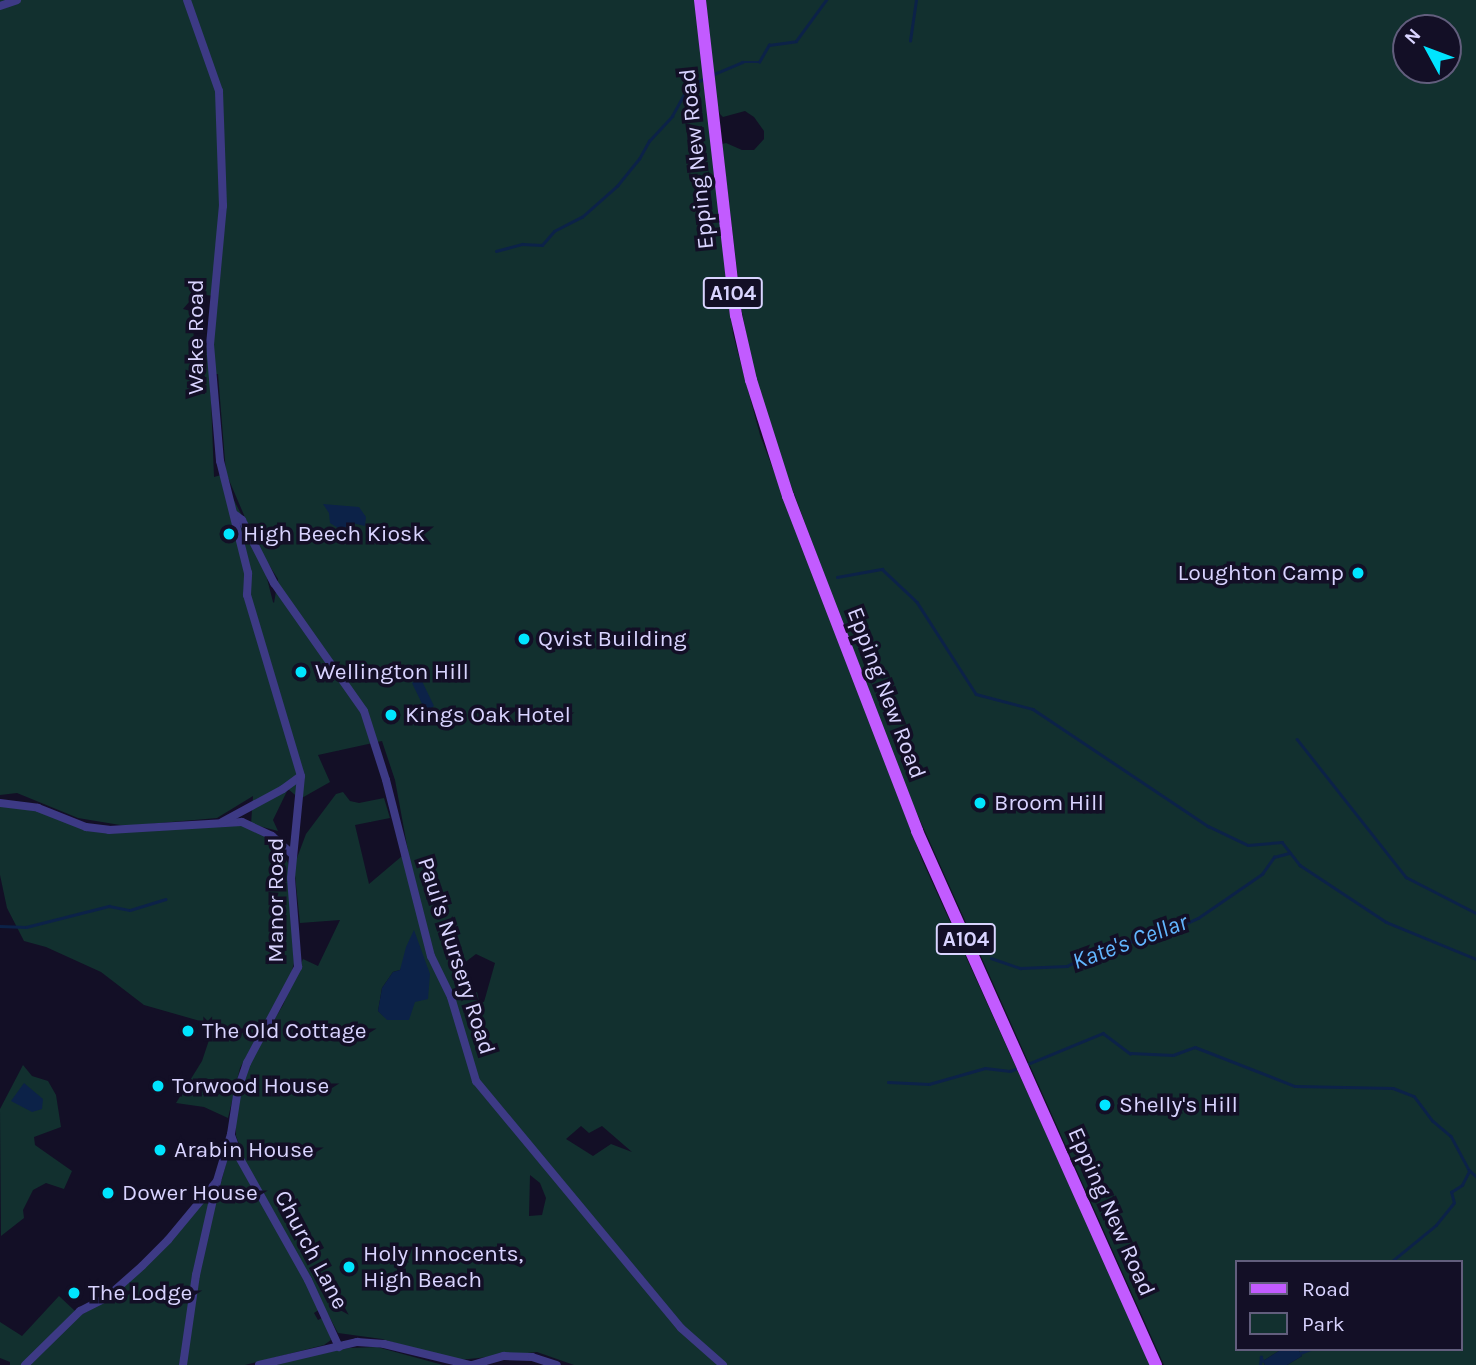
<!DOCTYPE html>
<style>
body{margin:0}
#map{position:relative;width:1476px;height:1365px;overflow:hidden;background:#130f26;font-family:Karla,sans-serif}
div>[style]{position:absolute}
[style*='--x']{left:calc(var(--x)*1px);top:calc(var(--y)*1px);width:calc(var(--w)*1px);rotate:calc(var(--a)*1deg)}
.green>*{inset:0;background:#12302f}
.water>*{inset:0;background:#0c2248}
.stream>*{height:2.5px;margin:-1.25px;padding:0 1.25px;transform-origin:1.25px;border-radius:1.25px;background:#0c2248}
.minor>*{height:8px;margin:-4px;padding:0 4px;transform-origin:4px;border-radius:4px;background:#3d3a85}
.primary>*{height:12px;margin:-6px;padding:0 6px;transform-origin:6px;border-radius:6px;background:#c25bff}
.dots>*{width:19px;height:19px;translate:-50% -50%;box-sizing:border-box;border:4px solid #130f26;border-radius:50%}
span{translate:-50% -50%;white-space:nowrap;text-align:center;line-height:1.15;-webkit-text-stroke:7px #130f26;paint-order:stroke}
.shield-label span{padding:2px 5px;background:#130f26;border:2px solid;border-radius:5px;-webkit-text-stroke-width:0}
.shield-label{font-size:21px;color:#d9d4ff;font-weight:700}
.street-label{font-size:23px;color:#d9d4ff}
.poi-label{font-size:23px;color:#d9d4ff}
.left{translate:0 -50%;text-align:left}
.right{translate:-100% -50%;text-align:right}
.water-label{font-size:24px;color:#62b6ff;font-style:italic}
.legend{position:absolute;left:1235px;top:1260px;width:228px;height:91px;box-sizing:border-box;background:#130f26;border:2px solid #625e7d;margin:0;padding:9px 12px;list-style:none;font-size:21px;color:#d9d4ff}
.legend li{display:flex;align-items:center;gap:14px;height:35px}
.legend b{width:35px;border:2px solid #625e7d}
.north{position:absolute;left:1392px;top:14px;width:70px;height:70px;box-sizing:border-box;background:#130f26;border:2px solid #625e7d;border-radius:50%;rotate:311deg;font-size:19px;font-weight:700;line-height:28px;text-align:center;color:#d9d4ff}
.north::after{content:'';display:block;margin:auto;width:24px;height:32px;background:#00e5ff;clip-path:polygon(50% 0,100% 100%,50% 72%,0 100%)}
</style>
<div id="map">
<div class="green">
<div style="clip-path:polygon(evenodd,0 0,695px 0,733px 334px,760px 435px,923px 862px,1151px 1365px,574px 1365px,537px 1352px,459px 1360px,442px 1358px,382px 1339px,338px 1333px,246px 1163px,236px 1136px,236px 1112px,246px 1067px,283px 1005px,303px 959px,318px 966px,340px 920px,300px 923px,294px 866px,306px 834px,336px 794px,343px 792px,350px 801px,359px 803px,384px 798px,390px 818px,355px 825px,369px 884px,408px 851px,395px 780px,382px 741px,318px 755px,330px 782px,300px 799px,288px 789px,273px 820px,278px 831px,251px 824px,253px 796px,217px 818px,126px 826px,78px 818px,17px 793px,0 795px,0 0,196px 294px,215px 296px,214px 335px,200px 351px,191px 350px,191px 339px,203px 327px,198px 313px,183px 309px,196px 294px,0 0,210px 374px,218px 374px,226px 473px,256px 543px,221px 475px,214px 477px,210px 374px,0 0,260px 551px,278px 579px,274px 603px,273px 602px,260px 551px,0 0,476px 954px,495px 963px,484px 1002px,479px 1001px,477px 992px,469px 997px,463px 992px,455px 970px,476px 954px,0 0,403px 965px,388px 1020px,378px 1011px,382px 988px,393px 972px,400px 970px,403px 965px,0 0,581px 1126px,589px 1133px,602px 1126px,632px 1152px,611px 1144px,593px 1156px,566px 1139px,581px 1126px,0 0,530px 1175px,540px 1183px,546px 1198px,542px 1215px,529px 1216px,530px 1175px)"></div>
<div style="clip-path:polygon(evenodd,706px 0,1476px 0,1476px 1365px,1287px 1365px,1302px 1356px,1298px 1349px,1460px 1349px,1460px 1262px,1236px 1262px,1236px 1349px,1282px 1349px,1263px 1361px,1265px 1365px,1164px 1365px,894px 762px,773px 437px,754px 377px,742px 312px,722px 144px,726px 143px,742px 150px,754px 150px,764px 139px,764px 131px,754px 117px,745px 111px,723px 117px,720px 114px,716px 101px,706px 0,1406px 28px,1448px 28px,1448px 70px,1406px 70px,1406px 28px)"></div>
<div style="clip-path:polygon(0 805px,21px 806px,94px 830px,249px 825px,279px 846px,288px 863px,294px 963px,290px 978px,240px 1068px,228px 1118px,204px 1107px,176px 1103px,202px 1061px,214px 1025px,144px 1005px,101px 972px,46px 947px,24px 941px,7px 908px,0 875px)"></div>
<div style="clip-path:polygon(23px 1065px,32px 1076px,48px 1081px,56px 1095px,61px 1127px,34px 1137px,35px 1145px,72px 1171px,64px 1189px,46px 1183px,33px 1190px,23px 1210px,24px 1218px,1px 1236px,0 1109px)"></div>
<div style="clip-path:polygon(231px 1145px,320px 1309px,314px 1313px,318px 1320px,324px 1317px,331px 1340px,324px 1345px,245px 1365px,186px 1365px,200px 1262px)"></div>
<div style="clip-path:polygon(212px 1189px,179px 1365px,28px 1365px,79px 1316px,104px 1302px)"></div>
<div style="clip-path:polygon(59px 1296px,75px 1311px,22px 1365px,10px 1365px,10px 1362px,0 1358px,0 1322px,22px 1336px)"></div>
<div style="clip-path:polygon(377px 1347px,443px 1365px,267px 1365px,349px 1348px)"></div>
</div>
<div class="water">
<div style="clip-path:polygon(323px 504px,359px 507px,366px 517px,365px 526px,352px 523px,341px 530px,330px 523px,329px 513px)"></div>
<div style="clip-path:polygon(420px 677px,434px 706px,426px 712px,412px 683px)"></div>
<div style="clip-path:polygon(414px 930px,430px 974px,428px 999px,415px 1002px,409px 1020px,387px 1020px,378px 1011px,382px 988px,393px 972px,400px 970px,406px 947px)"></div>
<div style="clip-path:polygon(24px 1083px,43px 1099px,42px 1109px,32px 1112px,11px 1101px)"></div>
<div style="clip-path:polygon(1282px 1349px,1298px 1349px,1302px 1356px,1287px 1365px,1265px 1365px,1263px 1361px)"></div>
</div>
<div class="stream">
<div style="--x:910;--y:41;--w:41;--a:-81.7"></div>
<div style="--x:712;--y:75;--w:33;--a:-23"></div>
<div style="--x:742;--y:62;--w:17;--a:0"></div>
<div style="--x:759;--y:62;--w:20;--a:-60"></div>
<div style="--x:769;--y:45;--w:27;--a:-8"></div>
<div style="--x:796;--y:41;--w:51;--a:-53.8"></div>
<div style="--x:496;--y:251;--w:27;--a:-15"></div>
<div style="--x:522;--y:244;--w:20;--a:3"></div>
<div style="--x:542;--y:245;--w:18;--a:-49"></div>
<div style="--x:554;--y:231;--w:31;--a:-27"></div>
<div style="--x:582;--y:217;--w:47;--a:-41.5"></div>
<div style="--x:617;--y:186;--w:35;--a:-51"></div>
<div style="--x:639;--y:159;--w:21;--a:-61"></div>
<div style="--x:649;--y:141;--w:34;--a:-47"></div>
<div style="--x:672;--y:116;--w:35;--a:-61"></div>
<div style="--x:689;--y:85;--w:18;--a:-22"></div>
<div style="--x:837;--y:577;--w:46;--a:-10.1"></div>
<div style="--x:882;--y:569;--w:48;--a:43.3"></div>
<div style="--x:917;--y:602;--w:109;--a:57.3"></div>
<div style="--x:976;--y:694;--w:59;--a:14.7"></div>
<div style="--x:1033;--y:709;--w:211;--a:33.8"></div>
<div style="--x:1208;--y:826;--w:44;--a:25.4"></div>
<div style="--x:1248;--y:845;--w:34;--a:-5"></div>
<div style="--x:1282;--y:842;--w:29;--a:52"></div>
<div style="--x:1300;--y:865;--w:103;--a:33.5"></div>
<div style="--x:1386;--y:922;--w:97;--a:22.3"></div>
<div style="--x:1297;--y:739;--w:176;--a:51.7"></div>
<div style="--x:1406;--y:877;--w:79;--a:27.2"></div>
<div style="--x:0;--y:926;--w:26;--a:2"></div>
<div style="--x:26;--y:927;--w:86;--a:-14.2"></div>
<div style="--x:109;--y:906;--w:21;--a:11"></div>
<div style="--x:130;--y:910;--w:37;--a:-17"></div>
<div style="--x:991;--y:958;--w:31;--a:19"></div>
<div style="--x:1020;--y:968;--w:47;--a:-2.4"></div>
<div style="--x:1067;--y:966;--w:51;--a:-25.6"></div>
<div style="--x:1113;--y:944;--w:42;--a:-8.1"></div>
<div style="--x:1155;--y:938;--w:47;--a:-24.9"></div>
<div style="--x:1198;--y:918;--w:78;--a:-34.5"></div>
<div style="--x:1262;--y:874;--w:21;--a:-55"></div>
<div style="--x:1274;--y:857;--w:16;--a:-15"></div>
<div style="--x:1028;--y:1064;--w:81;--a:-22.5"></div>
<div style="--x:1103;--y:1033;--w:34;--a:37"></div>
<div style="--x:1130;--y:1053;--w:43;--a:2.7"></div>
<div style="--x:1173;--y:1055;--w:23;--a:-20"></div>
<div style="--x:1195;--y:1047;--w:107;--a:21.3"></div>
<div style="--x:1295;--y:1086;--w:98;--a:1.2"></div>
<div style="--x:1393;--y:1088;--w:22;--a:21"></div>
<div style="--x:1414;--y:1096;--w:31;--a:53"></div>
<div style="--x:1433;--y:1121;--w:23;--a:40"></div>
<div style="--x:1451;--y:1136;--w:38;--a:62"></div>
<div style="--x:1469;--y:1170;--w:9;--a:41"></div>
<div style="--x:888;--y:1082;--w:41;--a:2.8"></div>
<div style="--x:929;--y:1084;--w:58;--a:-15.9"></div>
<div style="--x:985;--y:1068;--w:25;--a:7"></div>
<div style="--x:1010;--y:1071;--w:9;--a:-21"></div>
<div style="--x:1391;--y:1262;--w:58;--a:-39.4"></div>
<div style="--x:1436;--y:1225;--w:28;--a:-51"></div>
<div style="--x:1454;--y:1203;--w:11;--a:-105"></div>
<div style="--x:1451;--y:1192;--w:13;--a:-32"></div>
<div style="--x:1462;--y:1185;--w:16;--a:-63"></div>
<div style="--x:1300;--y:1353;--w:12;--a:-20"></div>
<div style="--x:1260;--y:1365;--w:8;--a:-83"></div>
<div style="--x:1261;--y:1357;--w:4;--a:63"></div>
</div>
<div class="minor">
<div style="--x:0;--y:6;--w:18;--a:-19"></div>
<div style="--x:234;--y:514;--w:10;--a:37"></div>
<div style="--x:242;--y:520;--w:71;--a:63.1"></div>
<div style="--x:274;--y:583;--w:156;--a:54.9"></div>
<div style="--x:364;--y:711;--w:72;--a:72.3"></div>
<div style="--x:386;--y:780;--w:182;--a:75.7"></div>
<div style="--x:431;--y:956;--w:46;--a:64"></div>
<div style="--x:451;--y:997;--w:88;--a:73.4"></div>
<div style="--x:476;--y:1081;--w:321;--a:50.3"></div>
<div style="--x:681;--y:1328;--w:56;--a:41.4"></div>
<div style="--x:0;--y:803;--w:38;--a:7"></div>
<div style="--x:38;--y:808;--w:52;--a:21.6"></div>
<div style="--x:86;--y:827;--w:23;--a:7"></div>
<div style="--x:109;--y:830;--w:133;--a:-3.4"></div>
<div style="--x:242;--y:822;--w:33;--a:25"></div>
<div style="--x:272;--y:836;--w:28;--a:42"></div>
<div style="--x:222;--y:822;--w:69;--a:-28.4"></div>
<div style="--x:283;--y:789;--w:22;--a:-36"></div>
<div style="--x:231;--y:1135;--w:23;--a:70"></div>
<div style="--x:239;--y:1157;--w:141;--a:60.7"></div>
<div style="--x:308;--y:1280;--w:74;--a:65.2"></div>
<div style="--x:25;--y:1365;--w:77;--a:-44.5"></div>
<div style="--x:80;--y:1311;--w:29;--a:-27"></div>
<div style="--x:106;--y:1298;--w:48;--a:-41.6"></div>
<div style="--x:142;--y:1266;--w:37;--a:-45"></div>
<div style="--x:168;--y:1240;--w:77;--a:-50.3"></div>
<div style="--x:217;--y:1181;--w:49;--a:-73.4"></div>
<div style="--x:231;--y:1134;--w:46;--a:-81.2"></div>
<div style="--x:238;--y:1089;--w:28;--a:-71"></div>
<div style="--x:247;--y:1063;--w:109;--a:-62"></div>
<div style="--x:298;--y:967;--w:89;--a:-94.5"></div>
<div style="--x:291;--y:878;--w:102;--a:-84.4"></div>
<div style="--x:301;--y:776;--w:189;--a:-106.6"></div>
<div style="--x:247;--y:595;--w:22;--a:-87"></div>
<div style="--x:248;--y:573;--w:115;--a:-104"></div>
<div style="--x:220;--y:461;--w:116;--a:-94.9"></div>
<div style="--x:210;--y:345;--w:140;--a:-84.7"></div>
<div style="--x:223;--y:206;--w:115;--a:-92"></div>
<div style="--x:219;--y:91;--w:96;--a:-109.4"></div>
<div style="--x:183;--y:1365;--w:91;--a:-81.8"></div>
<div style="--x:196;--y:1275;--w:95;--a:-77.3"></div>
<div style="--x:259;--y:1365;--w:101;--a:-13.2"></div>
<div style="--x:357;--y:1342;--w:27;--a:4"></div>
<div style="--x:384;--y:1344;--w:89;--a:13.7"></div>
<div style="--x:472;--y:1365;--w:33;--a:-16"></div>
<div style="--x:504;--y:1356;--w:28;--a:2"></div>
<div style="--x:532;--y:1357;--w:26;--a:18"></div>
</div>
<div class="primary">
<div style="--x:700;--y:0;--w:317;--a:83.5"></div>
<div style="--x:736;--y:315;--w:67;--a:77"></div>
<div style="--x:751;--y:380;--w:122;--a:72.3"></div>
<div style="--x:788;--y:496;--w:359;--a:68.9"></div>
<div style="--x:917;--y:831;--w:585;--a:65.89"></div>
</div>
<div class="dots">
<div style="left:229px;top:534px;background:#00e5ff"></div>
<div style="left:1358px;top:573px;background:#00e5ff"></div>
<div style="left:524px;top:639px;background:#00e5ff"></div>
<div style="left:301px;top:672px;background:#00e5ff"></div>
<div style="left:391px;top:715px;background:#00e5ff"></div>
<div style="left:980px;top:803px;background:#00e5ff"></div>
<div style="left:188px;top:1031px;background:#00e5ff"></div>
<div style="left:158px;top:1086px;background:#00e5ff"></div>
<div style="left:1105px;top:1105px;background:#00e5ff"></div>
<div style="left:160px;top:1150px;background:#00e5ff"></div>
<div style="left:108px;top:1193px;background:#00e5ff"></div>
<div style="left:349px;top:1267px;background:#00e5ff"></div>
<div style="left:74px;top:1293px;background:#00e5ff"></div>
</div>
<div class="shield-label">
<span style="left:733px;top:293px">A104</span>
<span style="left:966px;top:939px">A104</span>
</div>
<div class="street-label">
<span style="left:697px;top:159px;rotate:-96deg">Epping New Road</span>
<span style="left:196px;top:337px;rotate:-90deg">Wake Road</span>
<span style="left:886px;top:693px;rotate:69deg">Epping New Road</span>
<span style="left:276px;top:900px;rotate:-90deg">Manor Road</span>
<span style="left:456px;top:956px;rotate:72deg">Paul's Nursery Road</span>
<span style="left:1111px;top:1212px;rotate:66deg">Epping New Road</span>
<span style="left:311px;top:1250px;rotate:62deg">Church Lane</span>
</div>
<div class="poi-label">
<span class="left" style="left:243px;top:534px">High Beech Kiosk</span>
<span class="right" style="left:1344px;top:573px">Loughton Camp</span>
<span class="left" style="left:538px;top:639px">Qvist Building</span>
<span class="left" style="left:315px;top:672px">Wellington Hill</span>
<span class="left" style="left:405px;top:715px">Kings Oak Hotel</span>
<span class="left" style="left:994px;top:803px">Broom Hill</span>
<span class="left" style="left:202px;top:1031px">The Old Cottage</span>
<span class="left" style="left:172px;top:1086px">Torwood House</span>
<span class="left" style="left:1119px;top:1105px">Shelly's Hill</span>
<span class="left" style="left:174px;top:1150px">Arabin House</span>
<span class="left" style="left:122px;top:1193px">Dower House</span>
<span class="left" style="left:363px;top:1267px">Holy Innocents,<br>High Beach</span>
<span class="left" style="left:88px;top:1293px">The Lodge</span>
</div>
<div class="water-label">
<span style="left:1130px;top:942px;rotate:-20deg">Kate's Cellar</span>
</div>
<ul class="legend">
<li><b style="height:9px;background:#c25bff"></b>Road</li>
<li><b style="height:19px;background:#12302f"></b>Park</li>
</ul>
<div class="north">N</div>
</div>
